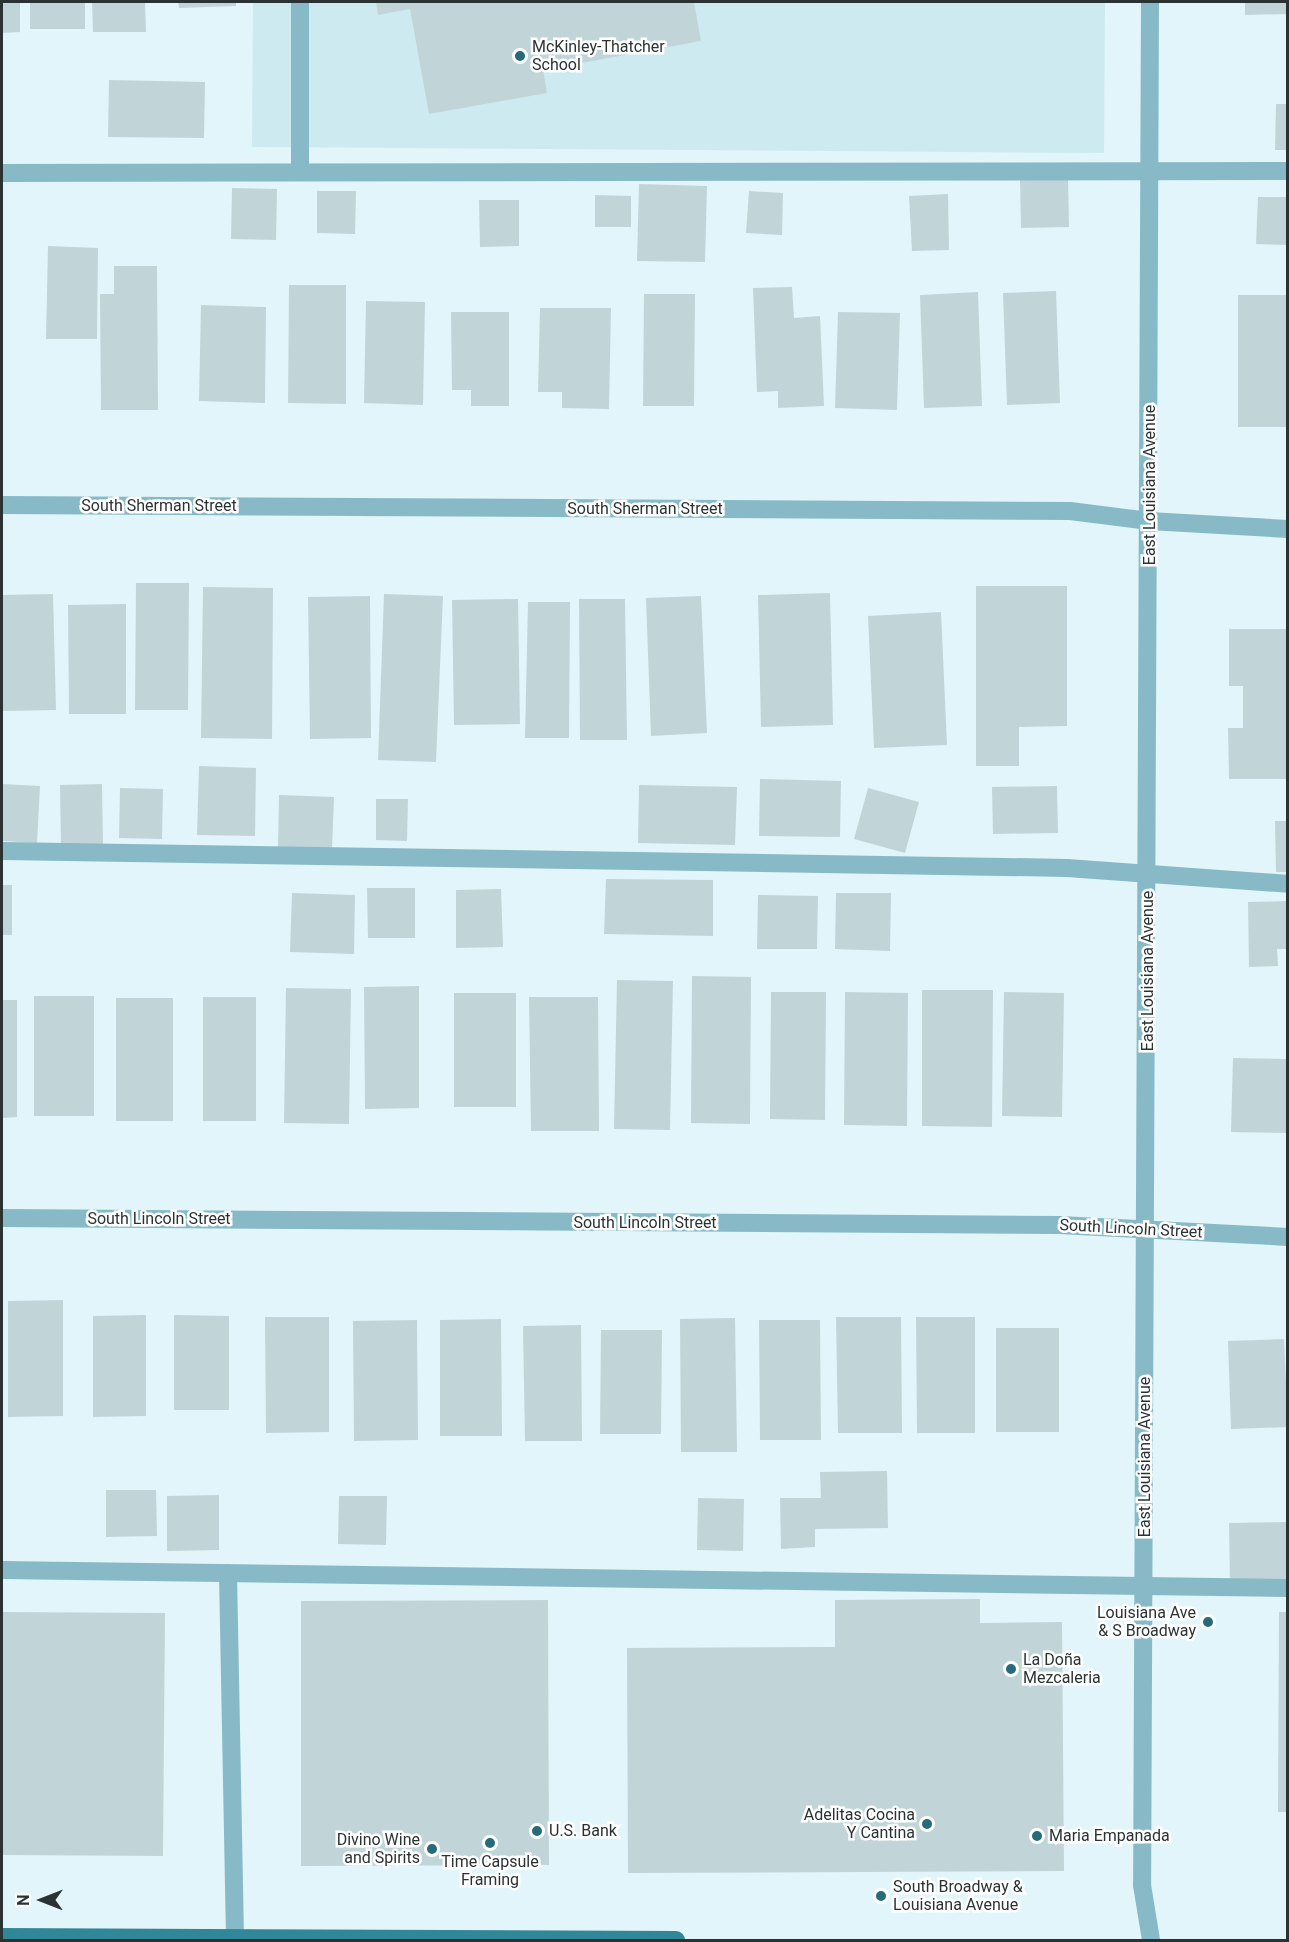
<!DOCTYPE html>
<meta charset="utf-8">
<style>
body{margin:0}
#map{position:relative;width:1289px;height:1942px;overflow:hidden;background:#e2f5fa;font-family:Roboto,sans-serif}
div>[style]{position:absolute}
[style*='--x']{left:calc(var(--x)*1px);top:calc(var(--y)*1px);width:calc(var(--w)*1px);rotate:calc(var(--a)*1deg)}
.built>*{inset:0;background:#ceeaf1}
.building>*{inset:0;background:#c1d5d9}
.service>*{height:18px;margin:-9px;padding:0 9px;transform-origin:9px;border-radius:9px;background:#87bac6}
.minor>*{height:18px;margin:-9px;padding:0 9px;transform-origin:9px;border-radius:9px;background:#87bac6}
.tertiary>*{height:18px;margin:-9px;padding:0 9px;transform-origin:9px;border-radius:9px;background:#87bac6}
.primary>*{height:18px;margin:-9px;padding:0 9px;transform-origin:9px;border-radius:9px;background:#2f8798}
.dots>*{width:16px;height:16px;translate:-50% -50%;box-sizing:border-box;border:3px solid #fff;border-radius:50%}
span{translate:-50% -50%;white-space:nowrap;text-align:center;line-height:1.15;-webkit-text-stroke:5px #fff;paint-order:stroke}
.poi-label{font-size:16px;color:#2a3234}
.left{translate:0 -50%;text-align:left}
.right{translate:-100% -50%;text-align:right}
.street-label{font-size:16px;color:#2a3234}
.frame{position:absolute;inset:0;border:3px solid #2a3234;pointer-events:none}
.north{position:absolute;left:12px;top:1870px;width:60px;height:60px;-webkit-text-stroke:4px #fff;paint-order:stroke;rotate:270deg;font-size:16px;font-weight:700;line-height:24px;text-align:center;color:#2a3234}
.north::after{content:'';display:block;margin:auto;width:21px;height:27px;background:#2a3234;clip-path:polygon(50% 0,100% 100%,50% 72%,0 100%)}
</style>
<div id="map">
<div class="built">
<div style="clip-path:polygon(253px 2px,1105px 2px,1104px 153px,252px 147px)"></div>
</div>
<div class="building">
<div style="clip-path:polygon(2px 2px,20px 2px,20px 32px,2px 33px)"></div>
<div style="clip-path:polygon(30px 2px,85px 2px,85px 29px,30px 29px)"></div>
<div style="clip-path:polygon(92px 2px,145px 2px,146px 32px,93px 32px)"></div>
<div style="clip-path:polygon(178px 2px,236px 2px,236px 6px,179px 8px)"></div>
<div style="clip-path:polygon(376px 2px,694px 2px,701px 41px,543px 70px,547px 93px,429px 114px,410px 9px,378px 15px)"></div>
<div style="clip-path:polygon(1245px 2px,1288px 2px,1288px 14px,1245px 15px)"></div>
<div style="clip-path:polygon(109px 80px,205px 82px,204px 138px,108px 137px)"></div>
<div style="clip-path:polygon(1276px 104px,1288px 104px,1288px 150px,1275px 150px)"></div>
<div style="clip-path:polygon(1068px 178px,1069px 227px,1021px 228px,1020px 179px)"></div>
<div style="clip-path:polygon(639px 184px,707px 186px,705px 262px,637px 261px)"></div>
<div style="clip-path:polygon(232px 188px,277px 189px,276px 240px,231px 239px)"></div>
<div style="clip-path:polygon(317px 191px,356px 191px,355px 234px,317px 233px)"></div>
<div style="clip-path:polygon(749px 191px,783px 193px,782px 235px,746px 233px)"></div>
<div style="clip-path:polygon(948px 194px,949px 250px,912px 251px,909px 196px)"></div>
<div style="clip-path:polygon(595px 195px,631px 196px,631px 227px,595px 227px)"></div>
<div style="clip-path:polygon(1258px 197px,1288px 197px,1288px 245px,1256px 244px)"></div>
<div style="clip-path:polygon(479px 200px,519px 200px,519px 246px,480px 247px)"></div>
<div style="clip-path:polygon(48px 246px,98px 248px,97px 339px,46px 339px)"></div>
<div style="clip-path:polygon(114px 266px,157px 266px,158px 410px,101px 410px,100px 294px,114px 294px)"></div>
<div style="clip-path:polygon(289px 285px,346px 285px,346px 404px,288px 403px)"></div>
<div style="clip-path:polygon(792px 287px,794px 318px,820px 316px,824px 406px,778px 408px,778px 391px,757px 392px,753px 288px)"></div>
<div style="clip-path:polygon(1056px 291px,1060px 403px,1007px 405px,1003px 293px)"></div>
<div style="clip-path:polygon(978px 292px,982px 406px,924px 408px,920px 295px)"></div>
<div style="clip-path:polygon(644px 294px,695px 294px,694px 406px,643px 406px)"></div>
<div style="clip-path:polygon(1238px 295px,1288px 295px,1288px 427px,1238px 427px)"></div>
<div style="clip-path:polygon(366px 301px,425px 302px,423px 405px,364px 403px)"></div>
<div style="clip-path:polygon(201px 305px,266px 307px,265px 403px,199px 401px)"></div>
<div style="clip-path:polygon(540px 308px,611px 308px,609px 409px,562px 408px,562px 392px,538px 392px)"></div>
<div style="clip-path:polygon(451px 312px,509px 312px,509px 406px,471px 406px,471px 390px,452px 390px)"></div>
<div style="clip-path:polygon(838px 312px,900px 313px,897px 410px,835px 408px)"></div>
<div style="clip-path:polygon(136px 583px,189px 583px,188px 710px,135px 710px)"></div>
<div style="clip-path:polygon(976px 586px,1067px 586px,1067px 726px,1019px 727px,1019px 766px,976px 766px)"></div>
<div style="clip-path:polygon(203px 587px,273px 588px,272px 739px,201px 738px)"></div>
<div style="clip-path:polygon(830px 593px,833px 725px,761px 727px,758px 595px)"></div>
<div style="clip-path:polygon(53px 594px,56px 710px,2px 711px,2px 595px)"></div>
<div style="clip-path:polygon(384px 594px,443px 596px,436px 762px,378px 760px)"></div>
<div style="clip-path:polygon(370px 596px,371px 738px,310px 739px,308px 597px)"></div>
<div style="clip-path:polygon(701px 596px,707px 733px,651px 736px,646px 598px)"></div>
<div style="clip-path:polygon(518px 599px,520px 724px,454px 725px,452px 600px)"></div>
<div style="clip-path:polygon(579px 599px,625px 599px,627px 740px,580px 740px)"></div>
<div style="clip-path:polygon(528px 602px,570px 602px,569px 738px,525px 738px)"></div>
<div style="clip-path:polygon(126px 604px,126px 714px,69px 714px,68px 605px)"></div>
<div style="clip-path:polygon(941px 612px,947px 745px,874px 748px,868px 616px)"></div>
<div style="clip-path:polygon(1229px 629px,1288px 629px,1288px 779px,1229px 779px,1228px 728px,1243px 728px,1243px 686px,1229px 686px)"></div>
<div style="clip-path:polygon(199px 766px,256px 768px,255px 836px,197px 835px)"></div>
<div style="clip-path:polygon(760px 779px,841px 781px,840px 837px,759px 836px)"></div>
<div style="clip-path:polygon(2px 784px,40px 786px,37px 843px,2px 841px)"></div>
<div style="clip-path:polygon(102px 784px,103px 846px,61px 847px,60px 785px)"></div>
<div style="clip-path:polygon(639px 785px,737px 787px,735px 845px,638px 843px)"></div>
<div style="clip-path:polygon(1057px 786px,1058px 833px,993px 834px,992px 787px)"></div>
<div style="clip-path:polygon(120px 788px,163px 789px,162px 839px,119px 838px)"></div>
<div style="clip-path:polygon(868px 788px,919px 802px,905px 853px,854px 839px)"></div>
<div style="clip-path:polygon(279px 795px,334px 797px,332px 849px,278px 848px)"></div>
<div style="clip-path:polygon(376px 799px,408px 799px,407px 841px,376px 840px)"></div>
<div style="clip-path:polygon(1275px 821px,1288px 821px,1288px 872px,1276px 872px)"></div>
<div style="clip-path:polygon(606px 879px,713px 880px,713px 936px,604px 934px)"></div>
<div style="clip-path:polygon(2px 885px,12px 885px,12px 935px,2px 935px)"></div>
<div style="clip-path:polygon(367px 888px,415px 888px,415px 938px,368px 938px)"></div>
<div style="clip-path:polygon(501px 889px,503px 947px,456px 948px,456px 890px)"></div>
<div style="clip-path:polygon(292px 893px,355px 895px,354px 954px,290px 952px)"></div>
<div style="clip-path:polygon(836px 893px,891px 893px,890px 951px,835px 949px)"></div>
<div style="clip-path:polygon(758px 895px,818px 896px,817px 949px,757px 949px)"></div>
<div style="clip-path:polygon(1288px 901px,1288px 949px,1277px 949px,1278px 966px,1249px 967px,1248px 902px)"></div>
<div style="clip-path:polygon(692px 976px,751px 977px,750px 1124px,691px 1123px)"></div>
<div style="clip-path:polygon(617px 980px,673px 981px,670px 1130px,614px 1129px)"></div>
<div style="clip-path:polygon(419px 986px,419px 1108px,365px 1109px,364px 987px)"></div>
<div style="clip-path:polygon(286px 988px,351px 989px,349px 1124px,284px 1123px)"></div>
<div style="clip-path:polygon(922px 990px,993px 990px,992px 1127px,922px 1126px)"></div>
<div style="clip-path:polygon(771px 992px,826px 992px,825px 1120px,770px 1119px)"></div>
<div style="clip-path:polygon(845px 992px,908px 993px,907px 1126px,844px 1125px)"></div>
<div style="clip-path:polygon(1004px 992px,1064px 993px,1062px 1117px,1002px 1116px)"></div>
<div style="clip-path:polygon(454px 993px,516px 993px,516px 1107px,454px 1107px)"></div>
<div style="clip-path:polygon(34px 996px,94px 996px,94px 1116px,34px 1116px)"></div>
<div style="clip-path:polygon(203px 997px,256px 997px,256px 1121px,203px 1121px)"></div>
<div style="clip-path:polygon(529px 997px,598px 997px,599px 1131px,531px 1131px)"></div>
<div style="clip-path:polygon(116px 998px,173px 998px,173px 1121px,116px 1121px)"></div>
<div style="clip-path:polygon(2px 1000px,17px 1000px,17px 1117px,2px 1118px)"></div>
<div style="clip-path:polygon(1233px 1058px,1288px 1059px,1288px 1133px,1231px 1132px)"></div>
<div style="clip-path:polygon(63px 1300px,63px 1416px,8px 1417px,8px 1301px)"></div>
<div style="clip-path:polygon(146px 1315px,146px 1416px,93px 1417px,93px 1316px)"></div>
<div style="clip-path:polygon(174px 1315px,229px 1316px,229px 1410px,174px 1410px)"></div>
<div style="clip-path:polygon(265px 1317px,329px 1317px,329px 1432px,266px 1433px)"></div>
<div style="clip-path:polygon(836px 1317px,901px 1317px,902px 1433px,838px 1433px)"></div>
<div style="clip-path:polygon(916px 1317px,975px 1317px,975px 1433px,917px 1433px)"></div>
<div style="clip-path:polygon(735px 1318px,737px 1452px,681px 1452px,680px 1319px)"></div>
<div style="clip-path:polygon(501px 1319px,502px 1436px,440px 1436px,440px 1320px)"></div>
<div style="clip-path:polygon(417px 1320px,418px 1440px,354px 1441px,353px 1321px)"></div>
<div style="clip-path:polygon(759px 1320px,820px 1320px,821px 1440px,760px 1440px)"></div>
<div style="clip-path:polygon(581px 1325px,582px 1441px,525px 1441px,523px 1326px)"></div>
<div style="clip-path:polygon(996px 1328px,1059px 1328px,1059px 1432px,996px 1432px)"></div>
<div style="clip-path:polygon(601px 1330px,662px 1330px,661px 1434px,600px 1434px)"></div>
<div style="clip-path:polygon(1284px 1339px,1288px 1427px,1231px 1429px,1228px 1341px)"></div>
<div style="clip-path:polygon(887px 1471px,888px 1528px,815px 1529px,815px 1547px,781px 1549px,780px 1498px,821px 1498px,820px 1472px)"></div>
<div style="clip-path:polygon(106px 1490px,156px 1490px,157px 1536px,106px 1537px)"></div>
<div style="clip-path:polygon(219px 1495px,219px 1550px,167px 1551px,167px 1496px)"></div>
<div style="clip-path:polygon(339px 1496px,387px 1496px,386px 1545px,338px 1544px)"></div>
<div style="clip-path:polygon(698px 1498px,744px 1499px,743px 1551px,697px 1550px)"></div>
<div style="clip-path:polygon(1288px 1522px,1288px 1586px,1230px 1586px,1229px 1523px)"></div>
<div style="clip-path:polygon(980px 1599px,980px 1623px,1062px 1622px,1064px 1871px,628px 1873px,627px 1648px,835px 1647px,835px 1600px)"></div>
<div style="clip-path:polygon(548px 1600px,549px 1865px,301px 1866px,301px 1601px)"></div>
<div style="clip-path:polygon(2px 1612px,165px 1613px,163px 1856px,2px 1855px)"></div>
<div style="clip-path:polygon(1279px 1612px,1288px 1612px,1288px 1812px,1278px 1812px)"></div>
</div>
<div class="service">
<div style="--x:300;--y:172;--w:170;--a:-90"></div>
<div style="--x:2;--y:173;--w:1286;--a:-0.09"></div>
<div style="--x:2;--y:851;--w:1065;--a:0.91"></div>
<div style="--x:1067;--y:868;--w:222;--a:4.1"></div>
<div style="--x:2;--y:1570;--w:1286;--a:0.8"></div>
<div style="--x:228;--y:1573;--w:365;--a:88.9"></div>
</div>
<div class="minor">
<div style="--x:2;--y:505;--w:1068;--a:0.32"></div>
<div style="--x:1070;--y:511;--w:80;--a:7.2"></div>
<div style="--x:1149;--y:521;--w:139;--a:3.3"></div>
<div style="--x:2;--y:1218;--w:1058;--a:0.38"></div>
<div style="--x:1060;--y:1225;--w:228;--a:3"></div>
</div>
<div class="tertiary">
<div style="--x:1150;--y:2;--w:1883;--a:90.24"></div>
<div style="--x:1142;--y:1885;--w:56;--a:80.7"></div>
</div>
<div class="primary">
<div style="--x:2;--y:1937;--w:674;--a:0.26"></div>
</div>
<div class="dots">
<div style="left:520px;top:56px;background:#256b7a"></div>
<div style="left:1208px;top:1622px;background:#256b7a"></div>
<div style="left:1011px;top:1669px;background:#256b7a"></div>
<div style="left:927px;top:1824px;background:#256b7a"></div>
<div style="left:537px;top:1831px;background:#256b7a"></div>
<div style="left:1037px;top:1836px;background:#256b7a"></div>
<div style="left:490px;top:1843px;background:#256b7a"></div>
<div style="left:432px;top:1849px;background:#256b7a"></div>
<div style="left:881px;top:1896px;background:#256b7a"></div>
</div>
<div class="poi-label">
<span class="left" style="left:532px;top:56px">McKinley-Thatcher<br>School</span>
<span class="right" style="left:1196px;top:1622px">Louisiana Ave<br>&amp; S Broadway</span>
<span class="left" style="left:1023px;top:1669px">La Doña<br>Mezcaleria</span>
<span class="right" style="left:915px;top:1824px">Adelitas Cocina<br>Y Cantina</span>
<span class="left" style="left:549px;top:1831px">U.S. Bank</span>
<span class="left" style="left:1049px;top:1836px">Maria Empanada</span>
<span class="right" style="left:420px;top:1849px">Divino Wine<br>and Spirits</span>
<span style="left:490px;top:1871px">Time Capsule<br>Framing</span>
<span class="left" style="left:893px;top:1896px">South Broadway &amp;<br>Louisiana Avenue</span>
</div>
<div class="street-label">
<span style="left:1150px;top:485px;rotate:-90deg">East Louisiana Avenue</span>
<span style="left:159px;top:506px">South Sherman Street</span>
<span style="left:645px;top:509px">South Sherman Street</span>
<span style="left:1148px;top:971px;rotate:-90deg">East Louisiana Avenue</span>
<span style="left:159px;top:1219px">South Lincoln Street</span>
<span style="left:645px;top:1223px">South Lincoln Street</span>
<span style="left:1131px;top:1229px;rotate:3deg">South Lincoln Street</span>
<span style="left:1145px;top:1457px;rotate:-90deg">East Louisiana Avenue</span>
</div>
<div class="frame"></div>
<div class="north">N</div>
</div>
